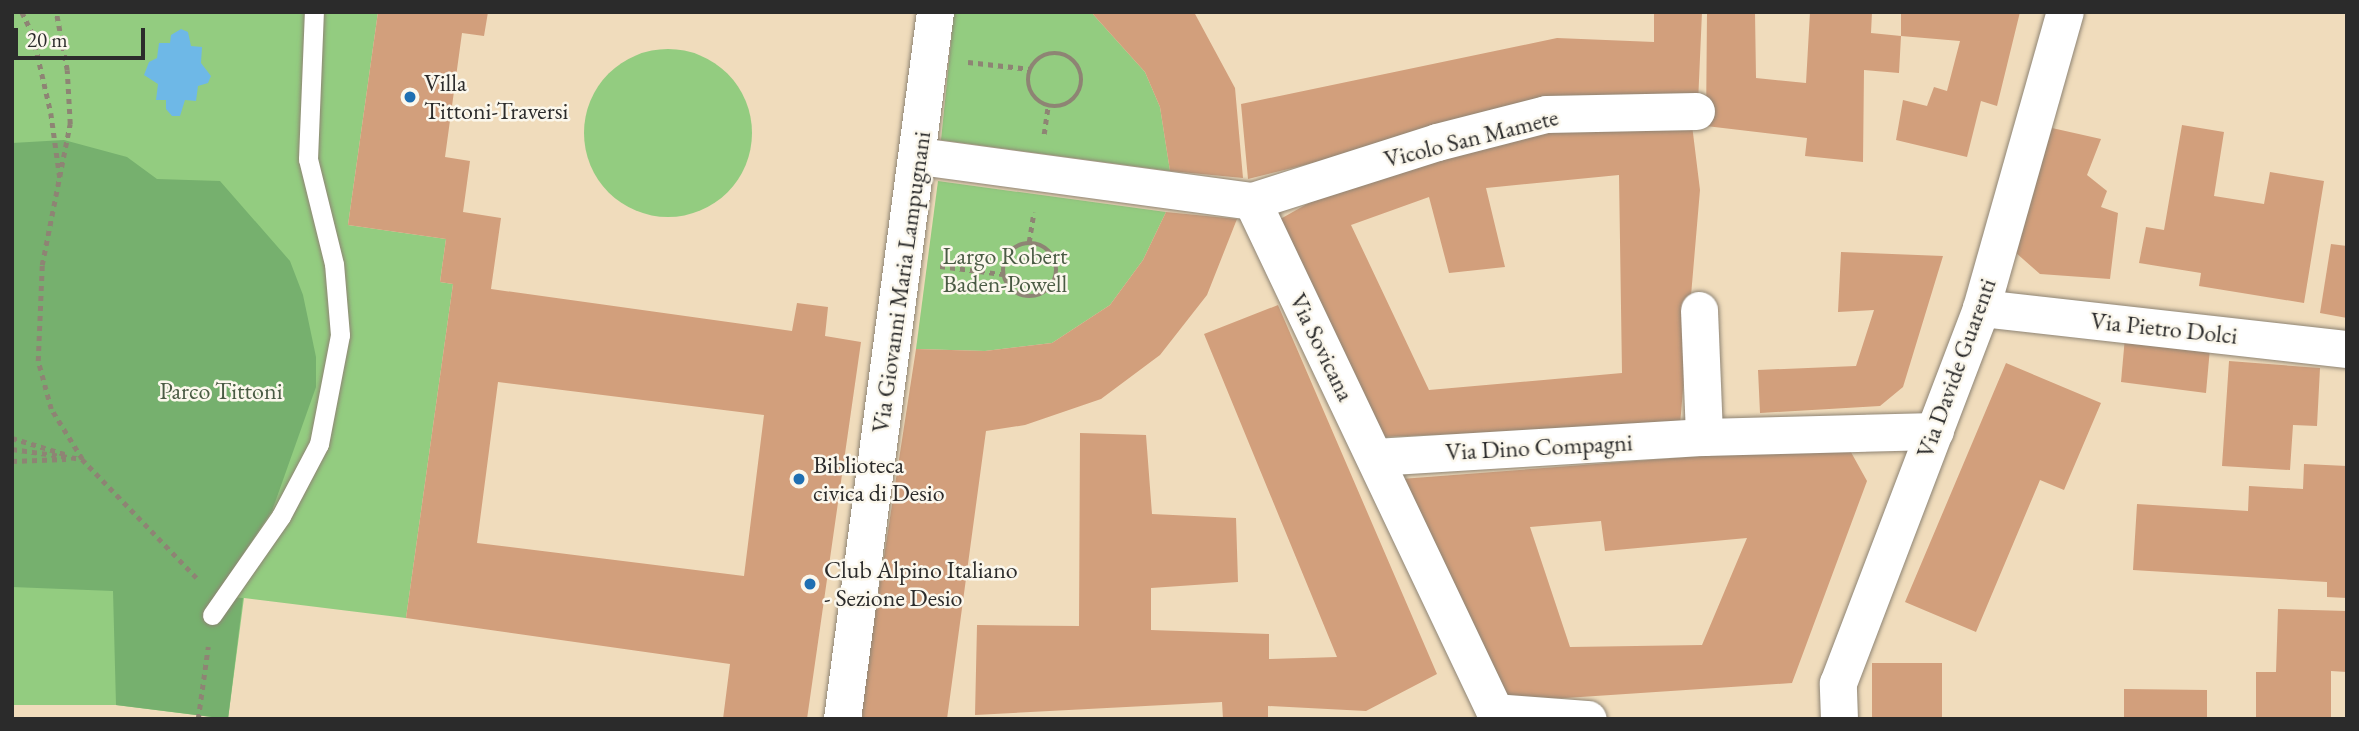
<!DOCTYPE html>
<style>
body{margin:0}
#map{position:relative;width:2359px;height:731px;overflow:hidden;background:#f0dcbc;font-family:"EB Garamond",serif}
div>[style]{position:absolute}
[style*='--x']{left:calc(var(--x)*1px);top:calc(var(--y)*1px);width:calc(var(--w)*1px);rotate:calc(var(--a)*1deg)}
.green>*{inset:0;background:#93cc80}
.round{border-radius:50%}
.forest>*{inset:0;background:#76b06e}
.water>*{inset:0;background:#6eb8e7}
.building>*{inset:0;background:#d29f7c}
.path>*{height:4.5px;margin-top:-2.25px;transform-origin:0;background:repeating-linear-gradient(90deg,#8e8474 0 5px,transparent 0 10px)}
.path>.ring{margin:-2.25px;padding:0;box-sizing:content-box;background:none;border:4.5px solid #8e8474;border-radius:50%}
.roads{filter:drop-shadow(0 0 2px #8e8474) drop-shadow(0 0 2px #8e8474)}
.service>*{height:19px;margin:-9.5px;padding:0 9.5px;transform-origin:9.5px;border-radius:9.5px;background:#fff}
.minor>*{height:37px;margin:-18.5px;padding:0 18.5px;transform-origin:18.5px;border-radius:18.5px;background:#fff}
.dots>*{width:19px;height:19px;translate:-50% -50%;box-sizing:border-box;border:4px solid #fbf7ec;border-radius:50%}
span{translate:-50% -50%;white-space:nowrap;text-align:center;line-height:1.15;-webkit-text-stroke:5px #fbf7ec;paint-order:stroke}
.poi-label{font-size:24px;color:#2b2b2b}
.left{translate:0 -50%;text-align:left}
.street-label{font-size:24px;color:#2b2b2b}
.park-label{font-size:24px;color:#4a5b44}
.frame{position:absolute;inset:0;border:14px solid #2b2b2b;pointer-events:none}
.scale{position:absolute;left:14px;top:28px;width:131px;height:32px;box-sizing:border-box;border:4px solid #2b2b2b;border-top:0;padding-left:9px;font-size:21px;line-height:24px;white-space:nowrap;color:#2b2b2b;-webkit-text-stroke:5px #fbf7ec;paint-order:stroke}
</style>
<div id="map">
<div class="green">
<div style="clip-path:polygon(12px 12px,378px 12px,348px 225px,446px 239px,440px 282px,453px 284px,406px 618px,244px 598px,228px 719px,116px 705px,12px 705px)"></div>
<div style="clip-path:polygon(954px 12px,1091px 12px,1145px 72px,1160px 107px,1170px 171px,941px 140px)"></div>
<div class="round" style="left:584px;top:49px;width:168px;height:168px"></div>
<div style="clip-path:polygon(938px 181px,1166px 212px,1143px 260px,1110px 305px,1052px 343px,985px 351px,916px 349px)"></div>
</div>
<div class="forest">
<div style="clip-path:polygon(64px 140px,127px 157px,157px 179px,220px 181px,290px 261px,303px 295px,316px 357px,316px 387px,272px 511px,215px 596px,243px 598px,228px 719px,116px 705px,113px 591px,12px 587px,12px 143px)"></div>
</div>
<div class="water">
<div style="clip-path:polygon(181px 29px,188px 32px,191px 46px,202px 47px,201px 63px,211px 76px,208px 83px,198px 86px,196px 101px,185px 100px,180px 116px,172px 116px,166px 109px,166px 100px,156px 100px,158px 84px,144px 75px,149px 62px,157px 58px,159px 43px,170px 43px,171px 35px)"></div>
</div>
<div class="building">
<div style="clip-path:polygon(evenodd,378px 12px,488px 12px,484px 36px,462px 33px,445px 157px,470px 161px,463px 212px,501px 218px,491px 289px,792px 331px,797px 303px,828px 307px,825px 336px,861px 342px,807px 719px,723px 719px,730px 664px,406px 618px,453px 284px,440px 282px,446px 239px,348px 225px,378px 12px,498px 382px,764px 415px,744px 576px,477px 543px,498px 382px)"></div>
<div style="clip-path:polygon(1091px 12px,1194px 12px,1235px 88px,1243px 178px,1170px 171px,1160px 107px,1145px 72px)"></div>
<div style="clip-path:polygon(1654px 12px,1702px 12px,1698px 103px,1547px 105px,1248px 179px,1241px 104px,1557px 38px,1654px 42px)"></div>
<div style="clip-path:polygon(1707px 12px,1755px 12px,1756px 78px,1806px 83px,1810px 12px,1872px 12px,1871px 33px,1901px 36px,1901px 12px,2020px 12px,1997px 106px,1981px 101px,1967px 157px,1896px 140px,1903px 100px,1927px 106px,1934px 87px,1947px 91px,1960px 41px,1901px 36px,1899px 73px,1864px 70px,1863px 162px,1805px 156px,1807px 138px,1706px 126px)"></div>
<div style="clip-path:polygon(evenodd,1555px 124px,1692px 125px,1700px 190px,1680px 425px,1382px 437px,1275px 222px,1364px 172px,1555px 124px,1619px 175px,1622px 373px,1429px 390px,1351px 225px,1429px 197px,1449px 273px,1505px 267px,1486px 188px,1619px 175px)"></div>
<div style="clip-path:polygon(2182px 125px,2224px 132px,2214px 196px,2264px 204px,2270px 172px,2324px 181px,2304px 303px,2199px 286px,2201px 273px,2139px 263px,2146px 227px,2164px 230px)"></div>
<div style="clip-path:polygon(2052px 128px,2101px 139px,2087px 175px,2107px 191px,2101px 207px,2118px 213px,2110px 279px,2040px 274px,2015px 252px)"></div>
<div style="clip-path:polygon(1166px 212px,1237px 219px,1207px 295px,1160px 355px,1101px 399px,1025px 425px,986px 431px,947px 719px,859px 719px,916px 349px,985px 351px,1052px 343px,1110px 305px,1143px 260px)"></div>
<div style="clip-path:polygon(2331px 244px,2347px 246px,2347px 318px,2320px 313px)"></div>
<div style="clip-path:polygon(1841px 252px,1943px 256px,1903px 387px,1880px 406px,1760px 413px,1758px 370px,1856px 366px,1874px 310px,1838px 312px)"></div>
<div style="clip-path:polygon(1278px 305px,1437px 674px,1366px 711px,1268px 706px,1268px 719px,1223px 719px,1222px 702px,975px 715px,977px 625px,1079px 626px,1080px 433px,1146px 435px,1152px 514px,1236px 518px,1238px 582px,1151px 588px,1151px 630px,1269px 634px,1269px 659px,1337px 657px,1204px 334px)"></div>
<div style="clip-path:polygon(2125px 337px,2210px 348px,2206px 393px,2121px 382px)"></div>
<div style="clip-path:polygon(2229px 361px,2320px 368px,2317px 426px,2293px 425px,2290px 470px,2222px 466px)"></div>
<div style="clip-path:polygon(2006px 363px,2101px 403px,2064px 490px,2040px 480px,1976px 632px,1905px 602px)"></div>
<div style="clip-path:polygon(evenodd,1847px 445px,1867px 481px,1792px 683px,1506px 702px,1401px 479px,1847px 445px,1601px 521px,1605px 551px,1747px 538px,1702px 645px,1570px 647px,1530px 527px,1601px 521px)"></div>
<div style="clip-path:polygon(2304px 464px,2347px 466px,2347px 598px,2327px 597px,2327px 582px,2133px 570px,2137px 504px,2248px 511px,2249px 486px,2303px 489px)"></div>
<div style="clip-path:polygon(2278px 609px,2347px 611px,2347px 672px,2331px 671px,2331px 719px,2256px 719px,2256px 672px,2276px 672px)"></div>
<div style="clip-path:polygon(1872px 663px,1942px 663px,1942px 719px,1872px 719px)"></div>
<div style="clip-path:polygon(2124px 689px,2207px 690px,2207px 719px,2124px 719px)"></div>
</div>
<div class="path">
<div style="--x:22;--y:12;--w:25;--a:64"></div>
<div style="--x:33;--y:35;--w:80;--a:77"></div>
<div style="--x:51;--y:113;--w:66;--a:82.1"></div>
<div class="ring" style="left:1028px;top:53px;width:49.5px;height:49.5px"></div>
<div style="--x:968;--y:62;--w:62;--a:6.4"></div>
<div style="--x:1044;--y:134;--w:27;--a:-82"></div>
<div style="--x:1029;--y:242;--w:30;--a:-81"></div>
<div class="ring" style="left:1003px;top:243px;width:49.5px;height:49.5px"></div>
<div style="--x:940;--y:266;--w:63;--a:7.4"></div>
<div style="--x:12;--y:438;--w:59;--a:16.9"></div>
<div style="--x:12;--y:449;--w:71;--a:8.1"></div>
<div style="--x:82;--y:459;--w:59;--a:-121.8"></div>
<div style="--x:51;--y:409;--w:50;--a:-105.2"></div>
<div style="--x:38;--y:361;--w:96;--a:-87.6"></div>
<div style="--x:42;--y:265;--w:144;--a:-78.8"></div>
<div style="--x:70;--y:124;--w:54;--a:-93.2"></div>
<div style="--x:67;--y:70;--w:59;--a:-100.7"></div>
<div style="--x:82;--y:459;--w:165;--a:46"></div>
<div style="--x:12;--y:461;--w:54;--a:-2.1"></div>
<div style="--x:198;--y:719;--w:73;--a:-82.1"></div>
</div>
<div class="roads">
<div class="service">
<div style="--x:212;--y:615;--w:121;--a:-55.1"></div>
<div style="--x:281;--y:516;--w:81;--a:-62.2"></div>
<div style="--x:319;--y:444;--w:111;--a:-79.1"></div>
<div style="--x:340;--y:335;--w:71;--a:-94.8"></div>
<div style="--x:334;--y:264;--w:108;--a:-103.9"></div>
<div style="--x:308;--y:159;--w:147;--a:-87.7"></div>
</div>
<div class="minor">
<div style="--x:919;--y:156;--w:336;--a:7.7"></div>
<div style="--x:1252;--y:201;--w:566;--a:64.57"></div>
<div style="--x:1495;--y:712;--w:93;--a:4.3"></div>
<div style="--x:1252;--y:201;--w:194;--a:-17.7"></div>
<div style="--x:1437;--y:142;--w:113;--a:-14.4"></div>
<div style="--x:1546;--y:114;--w:150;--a:-1.1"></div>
<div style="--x:1981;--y:308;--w:368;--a:6.4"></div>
<div style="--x:1699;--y:310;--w:127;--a:87.7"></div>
<div style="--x:1375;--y:457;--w:330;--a:-3.5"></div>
<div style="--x:1704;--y:437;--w:231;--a:-1.5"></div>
<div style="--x:842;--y:719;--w:713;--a:-82.51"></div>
<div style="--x:1839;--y:719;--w:36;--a:-92"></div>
<div style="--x:1838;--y:683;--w:401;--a:-69.1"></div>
<div style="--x:1981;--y:308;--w:308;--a:-74.2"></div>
</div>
</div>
<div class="dots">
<div style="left:410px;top:97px;background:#1f6fb2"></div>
<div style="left:799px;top:479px;background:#1f6fb2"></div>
<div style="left:810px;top:584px;background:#1f6fb2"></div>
</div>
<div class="poi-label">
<span class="left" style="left:424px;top:97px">Villa<br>Tittoni-Traversi</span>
<span class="left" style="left:813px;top:479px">Biblioteca<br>civica di Desio</span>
<span class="left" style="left:824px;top:584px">Club Alpino Italiano<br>- Sezione Desio</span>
</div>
<div class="street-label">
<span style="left:1471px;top:138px;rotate:-14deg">Vicolo San Mamete</span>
<span style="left:901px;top:282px;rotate:-82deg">Via Giovanni Maria Lampugnani</span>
<span style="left:2164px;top:328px;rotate:6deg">Via Pietro Dolci</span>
<span style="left:1322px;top:347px;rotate:64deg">Via Sovicana</span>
<span style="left:1956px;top:368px;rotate:-70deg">Via Davide Guarenti</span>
<span style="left:1539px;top:447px;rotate:-3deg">Via Dino Compagni</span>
</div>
<div class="park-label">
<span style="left:1005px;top:270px">Largo Robert<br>Baden-Powell</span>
<span style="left:221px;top:391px">Parco Tittoni</span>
</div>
<div class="frame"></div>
<div class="scale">20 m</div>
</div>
